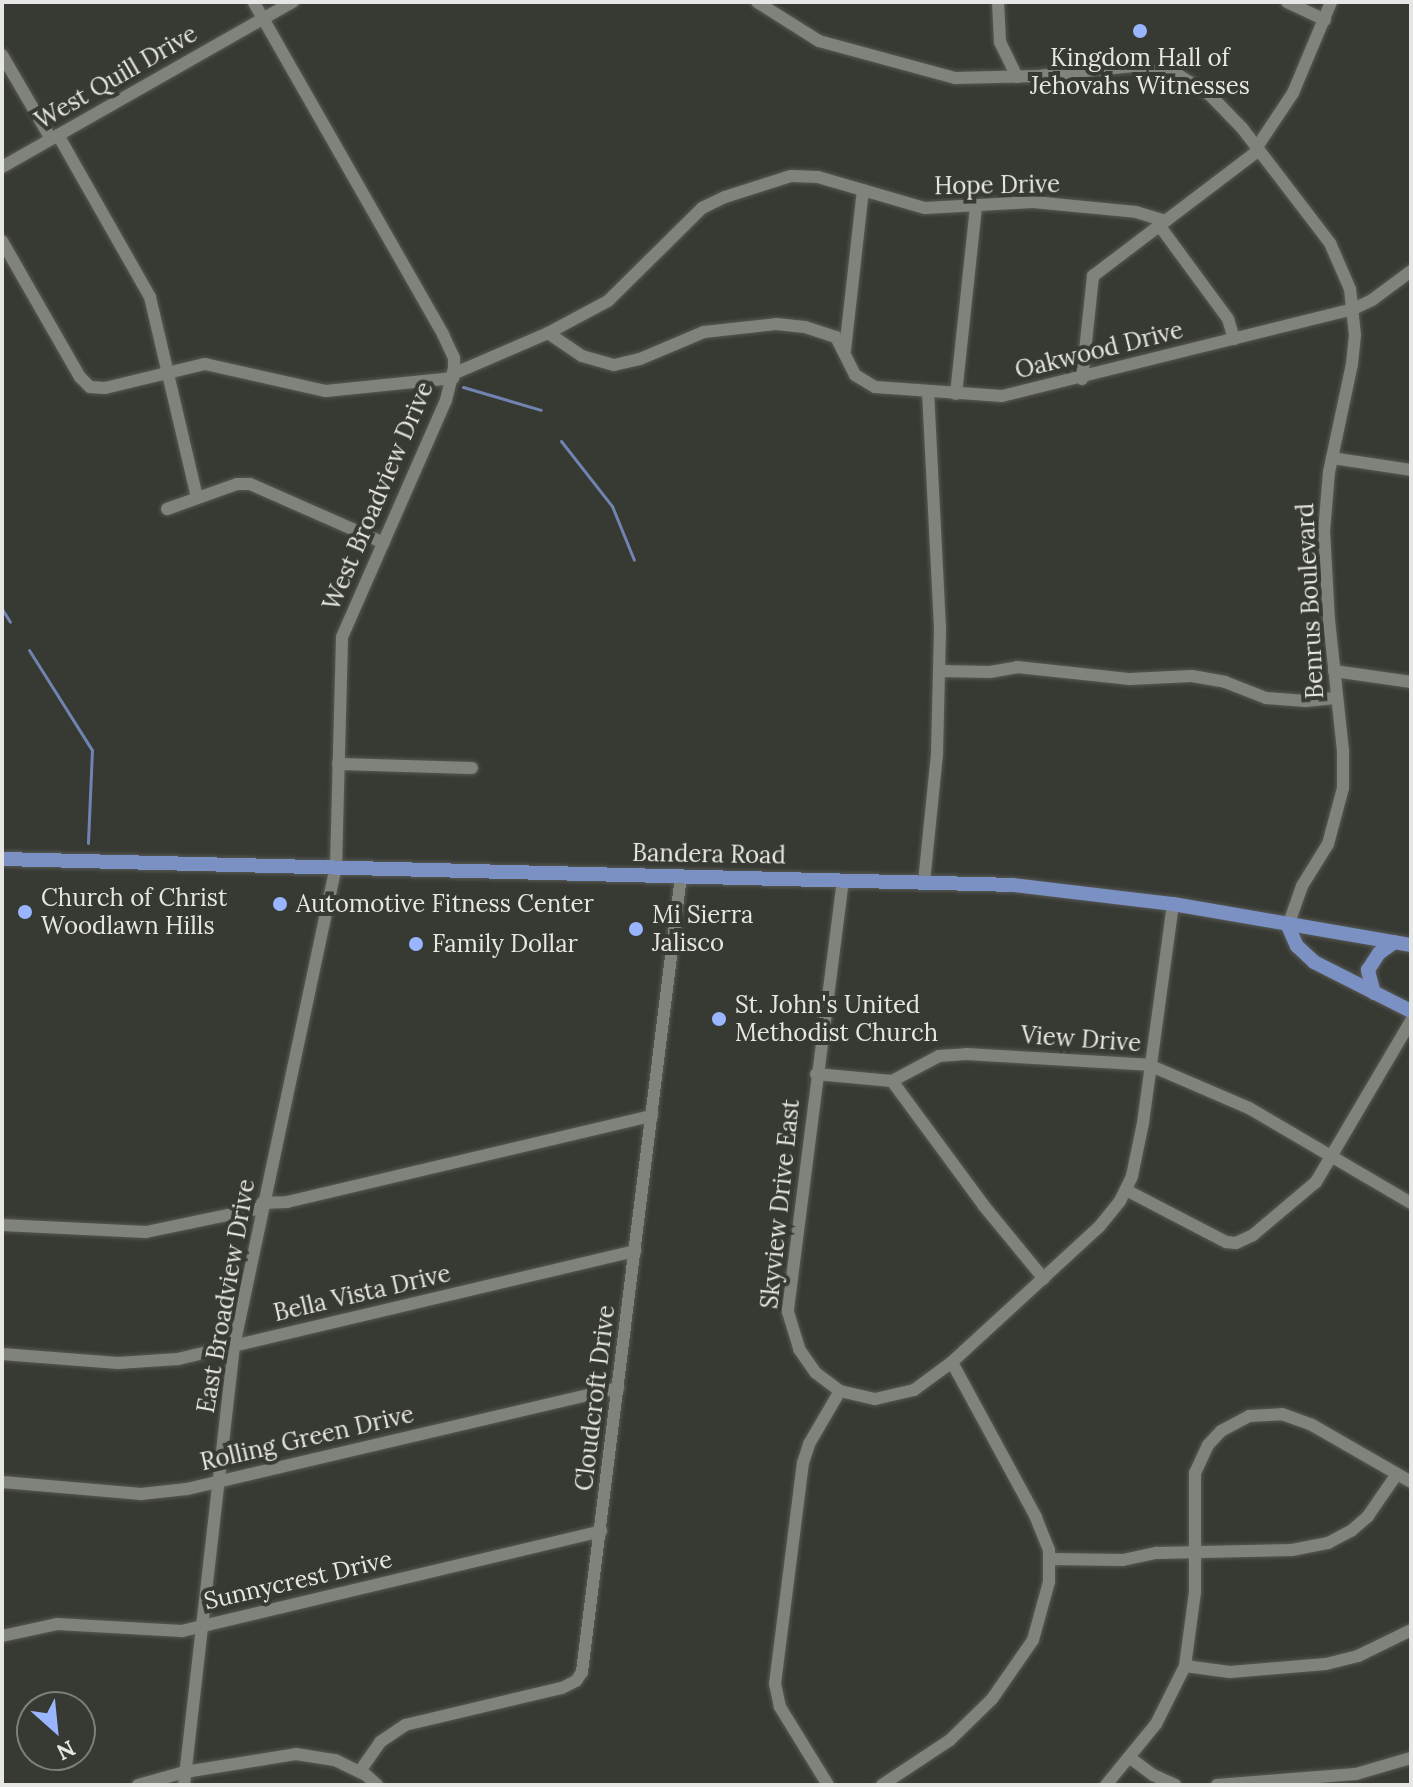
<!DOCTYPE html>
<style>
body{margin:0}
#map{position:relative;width:1413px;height:1787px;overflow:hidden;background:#373933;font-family:Lora,serif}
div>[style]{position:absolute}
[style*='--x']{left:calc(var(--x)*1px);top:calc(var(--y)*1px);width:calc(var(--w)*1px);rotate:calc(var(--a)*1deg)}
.stream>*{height:3px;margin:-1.5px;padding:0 1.5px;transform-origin:1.5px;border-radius:1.5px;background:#7184b1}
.roads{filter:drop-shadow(0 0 2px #565853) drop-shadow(0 0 2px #565853)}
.minor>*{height:12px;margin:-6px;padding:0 6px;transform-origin:6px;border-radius:6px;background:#80827c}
.major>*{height:14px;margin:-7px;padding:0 7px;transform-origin:7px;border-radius:7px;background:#7b90c3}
.dots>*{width:22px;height:22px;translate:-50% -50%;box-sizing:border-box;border:4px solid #373933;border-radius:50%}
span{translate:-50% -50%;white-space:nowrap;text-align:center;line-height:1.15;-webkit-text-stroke:8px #373933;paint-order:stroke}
.poi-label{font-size:24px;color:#e6e7e4}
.left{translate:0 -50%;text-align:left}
.street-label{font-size:24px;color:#e6e7e4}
.frame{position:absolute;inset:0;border:4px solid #e6e7e4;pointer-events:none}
.north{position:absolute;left:16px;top:1691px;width:80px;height:80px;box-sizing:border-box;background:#373933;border:2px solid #7d7f7a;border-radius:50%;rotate:153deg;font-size:22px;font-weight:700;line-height:32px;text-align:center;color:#e6e7e4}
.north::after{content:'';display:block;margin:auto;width:28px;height:36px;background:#98b5fd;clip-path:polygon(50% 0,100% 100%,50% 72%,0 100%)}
</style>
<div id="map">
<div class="stream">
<div style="--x:463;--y:387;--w:81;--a:16.4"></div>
<div style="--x:561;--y:441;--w:83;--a:51.9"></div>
<div style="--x:612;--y:506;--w:58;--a:67.8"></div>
<div style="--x:2;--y:609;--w:15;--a:58"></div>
<div style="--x:29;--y:650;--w:118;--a:57.8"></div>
<div style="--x:92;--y:750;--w:93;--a:92.5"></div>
</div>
<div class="roads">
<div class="minor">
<div style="--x:757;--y:2;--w:73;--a:32.2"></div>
<div style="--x:819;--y:41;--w:141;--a:15.2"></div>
<div style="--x:955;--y:78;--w:83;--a:-1.4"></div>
<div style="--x:1038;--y:76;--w:96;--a:-6"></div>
<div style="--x:1133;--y:66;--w:48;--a:12"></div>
<div style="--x:1180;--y:76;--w:36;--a:32"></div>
<div style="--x:1210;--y:95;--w:46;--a:45.9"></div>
<div style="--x:1242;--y:128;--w:145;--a:52.6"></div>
<div style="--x:1330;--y:243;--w:50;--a:66.5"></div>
<div style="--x:1350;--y:289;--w:46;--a:83.8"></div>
<div style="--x:1355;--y:335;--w:29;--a:96"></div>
<div style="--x:1352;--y:364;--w:110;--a:102"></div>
<div style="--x:1329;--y:472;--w:59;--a:94.8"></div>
<div style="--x:1324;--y:531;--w:89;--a:86.8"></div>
<div style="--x:1329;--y:620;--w:131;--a:83.9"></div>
<div style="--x:1343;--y:750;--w:38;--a:90"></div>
<div style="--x:1343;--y:788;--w:58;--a:105"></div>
<div style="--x:1328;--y:844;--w:49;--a:121.8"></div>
<div style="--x:1302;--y:886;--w:42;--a:109.3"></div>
<div style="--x:998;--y:2;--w:40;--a:87.1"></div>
<div style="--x:1000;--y:42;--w:39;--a:64"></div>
<div style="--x:1287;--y:2;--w:42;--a:25.3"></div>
<div style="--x:2;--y:55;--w:97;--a:59.7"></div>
<div style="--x:58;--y:135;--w:186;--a:60.4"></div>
<div style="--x:150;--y:297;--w:206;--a:76.8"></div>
<div style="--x:1257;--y:147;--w:65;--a:-56.3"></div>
<div style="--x:1293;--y:93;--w:99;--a:-67.3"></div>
<div style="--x:2;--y:167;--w:335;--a:-29.6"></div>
<div style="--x:1159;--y:225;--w:117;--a:53.7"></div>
<div style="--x:1228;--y:319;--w:21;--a:73"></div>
<div style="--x:2;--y:241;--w:157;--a:60.2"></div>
<div style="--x:80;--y:377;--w:14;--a:45"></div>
<div style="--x:90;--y:387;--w:15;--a:4"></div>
<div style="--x:105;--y:388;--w:103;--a:-13.5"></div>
<div style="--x:205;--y:364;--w:124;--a:12.6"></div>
<div style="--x:326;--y:391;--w:128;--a:-5.8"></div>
<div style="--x:548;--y:333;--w:68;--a:-28.1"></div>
<div style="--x:608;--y:301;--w:132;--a:-44.7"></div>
<div style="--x:702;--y:208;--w:25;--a:-26"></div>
<div style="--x:725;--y:197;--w:69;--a:-17.7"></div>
<div style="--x:791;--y:176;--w:27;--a:2"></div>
<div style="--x:818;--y:177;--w:111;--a:16.2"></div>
<div style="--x:925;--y:208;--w:108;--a:-3.2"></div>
<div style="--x:1033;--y:202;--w:103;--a:5.5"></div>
<div style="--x:1136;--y:212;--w:31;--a:17"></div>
<div style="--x:845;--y:350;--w:161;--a:-83.6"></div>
<div style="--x:453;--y:374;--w:103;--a:-23.3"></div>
<div style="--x:548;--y:333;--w:41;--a:34.1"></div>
<div style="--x:582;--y:356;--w:33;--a:16"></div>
<div style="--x:614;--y:365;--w:27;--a:-13"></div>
<div style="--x:640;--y:359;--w:69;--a:-22.9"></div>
<div style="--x:704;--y:332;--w:72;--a:-6.3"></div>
<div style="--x:776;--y:324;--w:29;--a:6"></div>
<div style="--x:805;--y:327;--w:33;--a:18"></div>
<div style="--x:836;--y:337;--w:42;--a:63.4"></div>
<div style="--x:855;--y:375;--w:23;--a:31"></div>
<div style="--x:875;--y:387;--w:127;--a:4.1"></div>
<div style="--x:1002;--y:396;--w:362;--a:-13.9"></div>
<div style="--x:1353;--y:309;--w:21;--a:-25"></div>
<div style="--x:1372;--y:300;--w:49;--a:-36.6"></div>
<div style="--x:1082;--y:379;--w:104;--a:-83.9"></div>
<div style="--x:1093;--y:276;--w:208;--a:-37.2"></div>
<div style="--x:956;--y:394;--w:189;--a:-83.9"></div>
<div style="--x:1332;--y:458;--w:80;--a:8.6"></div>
<div style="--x:167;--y:509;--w:74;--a:-19.7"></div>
<div style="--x:237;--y:484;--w:13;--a:0"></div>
<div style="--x:250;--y:484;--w:146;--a:23.8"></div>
<div style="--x:940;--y:671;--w:50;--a:1.1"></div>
<div style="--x:990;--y:672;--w:27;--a:-10"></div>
<div style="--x:1017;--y:667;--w:114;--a:6.1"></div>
<div style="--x:1130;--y:679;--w:62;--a:-2.8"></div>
<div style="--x:1192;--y:676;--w:34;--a:10"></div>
<div style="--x:1225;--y:682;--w:44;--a:21.3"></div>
<div style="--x:1266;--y:698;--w:40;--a:4.3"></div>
<div style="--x:1306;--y:701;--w:31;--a:-6"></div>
<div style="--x:1334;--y:671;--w:78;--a:8.1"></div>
<div style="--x:338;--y:764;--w:134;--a:1.7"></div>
<div style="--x:843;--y:880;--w:435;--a:97.3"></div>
<div style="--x:788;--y:1312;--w:39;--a:73"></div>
<div style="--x:799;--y:1349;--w:29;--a:55"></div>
<div style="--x:816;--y:1373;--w:30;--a:37"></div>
<div style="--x:840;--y:1391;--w:36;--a:13"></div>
<div style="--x:875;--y:1399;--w:40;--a:-13"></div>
<div style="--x:914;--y:1390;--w:47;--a:-36.4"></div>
<div style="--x:952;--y:1362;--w:200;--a:-42.6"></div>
<div style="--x:1099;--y:1227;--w:33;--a:-51"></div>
<div style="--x:1120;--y:1201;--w:28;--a:-64"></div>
<div style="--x:1132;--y:1176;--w:54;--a:-78.3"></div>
<div style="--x:1143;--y:1123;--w:221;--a:-82.2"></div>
<div style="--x:924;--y:882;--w:130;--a:-84.2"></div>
<div style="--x:937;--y:753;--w:125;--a:-88.6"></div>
<div style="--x:940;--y:628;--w:236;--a:-92.9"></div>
<div style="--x:816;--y:1074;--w:76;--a:5.3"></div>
<div style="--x:892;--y:1081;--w:53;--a:-28"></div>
<div style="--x:939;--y:1056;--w:27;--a:-4"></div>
<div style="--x:966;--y:1054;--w:183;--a:3.4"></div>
<div style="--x:1149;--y:1065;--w:109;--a:23.3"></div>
<div style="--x:1249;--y:1108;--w:188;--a:30.4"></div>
<div style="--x:892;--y:1081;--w:155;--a:53.6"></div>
<div style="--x:984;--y:1206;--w:94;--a:50.6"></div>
<div style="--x:1126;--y:1190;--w:113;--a:27.5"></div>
<div style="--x:1226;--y:1242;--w:10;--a:6"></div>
<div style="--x:1236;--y:1243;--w:19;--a:-25"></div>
<div style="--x:1253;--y:1235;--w:82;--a:-40.1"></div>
<div style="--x:1316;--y:1182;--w:187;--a:-59.5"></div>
<div style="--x:262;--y:1203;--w:25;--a:-2"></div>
<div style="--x:287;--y:1202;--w:375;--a:-13.3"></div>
<div style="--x:2;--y:1225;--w:144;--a:2.8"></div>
<div style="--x:146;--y:1232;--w:117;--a:-11.8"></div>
<div style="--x:2;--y:1354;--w:116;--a:4.4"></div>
<div style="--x:118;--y:1363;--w:60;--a:-3.8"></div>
<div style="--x:178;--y:1359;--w:470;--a:-13.3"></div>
<div style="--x:2;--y:1482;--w:140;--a:4.9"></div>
<div style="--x:141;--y:1494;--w:46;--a:-6.2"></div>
<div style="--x:187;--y:1489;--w:443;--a:-13.2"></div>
<div style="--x:1049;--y:1559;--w:74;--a:0.8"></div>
<div style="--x:1123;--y:1560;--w:35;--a:-12"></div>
<div style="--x:1157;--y:1553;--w:135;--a:-1.3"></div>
<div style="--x:1292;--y:1550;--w:37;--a:-11"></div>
<div style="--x:1328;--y:1543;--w:26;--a:-28"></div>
<div style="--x:1351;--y:1531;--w:23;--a:-41"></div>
<div style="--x:1368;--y:1516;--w:51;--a:-55.4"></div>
<div style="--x:2;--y:1636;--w:56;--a:-12.3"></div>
<div style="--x:57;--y:1624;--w:125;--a:3.2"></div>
<div style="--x:182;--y:1631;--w:431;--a:-13.4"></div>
<div style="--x:1185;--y:1666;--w:45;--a:7.6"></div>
<div style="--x:1230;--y:1672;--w:96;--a:-4.8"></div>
<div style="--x:1326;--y:1664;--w:33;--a:-14"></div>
<div style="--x:1358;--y:1656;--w:59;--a:-26.1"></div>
<div style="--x:1129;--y:1757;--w:30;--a:37"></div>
<div style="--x:1153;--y:1775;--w:24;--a:24"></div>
<div style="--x:360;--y:1771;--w:35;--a:-55"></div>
<div style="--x:380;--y:1742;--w:30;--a:-34"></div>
<div style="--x:405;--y:1725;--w:161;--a:-13.3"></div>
<div style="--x:562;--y:1688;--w:16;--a:-27"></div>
<div style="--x:576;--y:1681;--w:11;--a:-56"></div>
<div style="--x:582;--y:1672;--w:802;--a:-82.91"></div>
<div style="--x:138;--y:1785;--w:49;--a:-15.5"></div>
<div style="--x:185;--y:1772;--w:112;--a:-9.2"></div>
<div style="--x:296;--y:1754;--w:39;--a:9"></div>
<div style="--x:335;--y:1760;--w:34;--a:26"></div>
<div style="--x:366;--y:1775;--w:15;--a:42"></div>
<div style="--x:184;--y:1785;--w:442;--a:-83.5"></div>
<div style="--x:234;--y:1346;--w:490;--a:-78"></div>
<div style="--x:336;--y:867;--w:230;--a:-88.5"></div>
<div style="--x:342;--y:637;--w:259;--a:-66.3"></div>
<div style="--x:446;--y:400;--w:32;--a:-76"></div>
<div style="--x:454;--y:369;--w:11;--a:-90"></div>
<div style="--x:454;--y:358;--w:26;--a:-115"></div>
<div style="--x:443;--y:334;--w:382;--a:-119.7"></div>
<div style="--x:828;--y:1785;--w:92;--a:-121.6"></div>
<div style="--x:780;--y:1707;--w:24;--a:-102"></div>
<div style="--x:775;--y:1684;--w:223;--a:-82.8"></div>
<div style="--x:803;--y:1463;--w:20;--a:-72"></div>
<div style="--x:809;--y:1444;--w:61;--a:-59.7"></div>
<div style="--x:882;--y:1785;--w:82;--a:-33.5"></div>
<div style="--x:950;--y:1740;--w:59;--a:-44.3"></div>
<div style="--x:992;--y:1699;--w:72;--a:-55.2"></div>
<div style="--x:1033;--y:1640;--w:60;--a:-74.6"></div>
<div style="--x:1049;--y:1582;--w:32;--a:-90"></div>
<div style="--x:1049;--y:1550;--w:35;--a:-112"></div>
<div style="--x:1036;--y:1517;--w:176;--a:-118.5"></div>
<div style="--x:1106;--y:1785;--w:79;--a:-50.7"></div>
<div style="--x:1156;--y:1724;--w:65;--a:-63.4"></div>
<div style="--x:1185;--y:1666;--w:75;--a:-82.3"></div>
<div style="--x:1195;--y:1592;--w:119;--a:-90"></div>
<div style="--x:1195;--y:1473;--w:31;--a:-65"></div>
<div style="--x:1208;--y:1445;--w:19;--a:-47"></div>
<div style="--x:1221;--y:1431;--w:32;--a:-28"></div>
<div style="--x:1249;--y:1416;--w:33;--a:-3"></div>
<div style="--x:1282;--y:1414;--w:32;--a:20"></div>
<div style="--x:1312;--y:1425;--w:114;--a:29.9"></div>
<div style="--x:1217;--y:1785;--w:139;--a:-4.5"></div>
<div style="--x:1356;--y:1774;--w:57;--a:-16.2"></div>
</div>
<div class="major">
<div style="--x:2;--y:859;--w:1011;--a:1.47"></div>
<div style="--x:1013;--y:885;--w:161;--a:6.8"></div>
<div style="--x:1173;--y:904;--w:242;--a:9.8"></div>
<div style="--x:1288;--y:926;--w:22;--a:66"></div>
<div style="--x:1297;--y:946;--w:23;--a:43"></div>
<div style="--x:1314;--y:962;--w:109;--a:26.8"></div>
<div style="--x:1374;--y:993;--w:24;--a:-105"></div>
<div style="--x:1368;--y:970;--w:20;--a:-57"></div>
<div style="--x:1379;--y:953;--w:19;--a:-35"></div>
</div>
</div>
<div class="dots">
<div style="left:1140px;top:31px;background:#98b5fd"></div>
<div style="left:280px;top:904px;background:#98b5fd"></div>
<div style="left:25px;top:912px;background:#98b5fd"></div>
<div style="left:636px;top:929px;background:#98b5fd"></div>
<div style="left:416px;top:944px;background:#98b5fd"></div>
<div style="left:719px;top:1019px;background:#98b5fd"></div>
</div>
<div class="poi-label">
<span style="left:1140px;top:72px">Kingdom Hall of<br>Jehovahs Witnesses</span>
<span class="left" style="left:41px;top:912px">Church of Christ<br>Woodlawn Hills</span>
<span class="left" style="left:296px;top:904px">Automotive Fitness Center</span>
<span class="left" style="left:652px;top:929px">Mi Sierra<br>Jalisco</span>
<span class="left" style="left:432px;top:944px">Family Dollar</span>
<span class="left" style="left:735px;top:1019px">St. John's United<br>Methodist Church</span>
</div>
<div class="street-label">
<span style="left:116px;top:77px;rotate:-30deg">West Quill Drive</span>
<span style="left:997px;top:185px;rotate:-1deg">Hope Drive</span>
<span style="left:1099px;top:350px;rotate:-14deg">Oakwood Drive</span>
<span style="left:378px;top:496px;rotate:-67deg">West Broadview Drive</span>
<span style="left:1310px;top:601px;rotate:-93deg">Benrus Boulevard</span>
<span style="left:709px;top:854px;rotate:1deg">Bandera Road</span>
<span style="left:1081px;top:1039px;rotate:4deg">View Drive</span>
<span style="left:780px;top:1204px;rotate:-84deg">Skyview Drive East</span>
<span style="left:362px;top:1293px;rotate:-13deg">Bella Vista Drive</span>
<span style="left:226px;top:1296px;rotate:-80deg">East Broadview Drive</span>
<span style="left:595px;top:1398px;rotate:-83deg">Cloudcroft Drive</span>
<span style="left:307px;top:1438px;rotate:-13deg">Rolling Green Drive</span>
<span style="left:298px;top:1580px;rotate:-13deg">Sunnycrest Drive</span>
</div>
<div class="frame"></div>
<div class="north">N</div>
</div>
